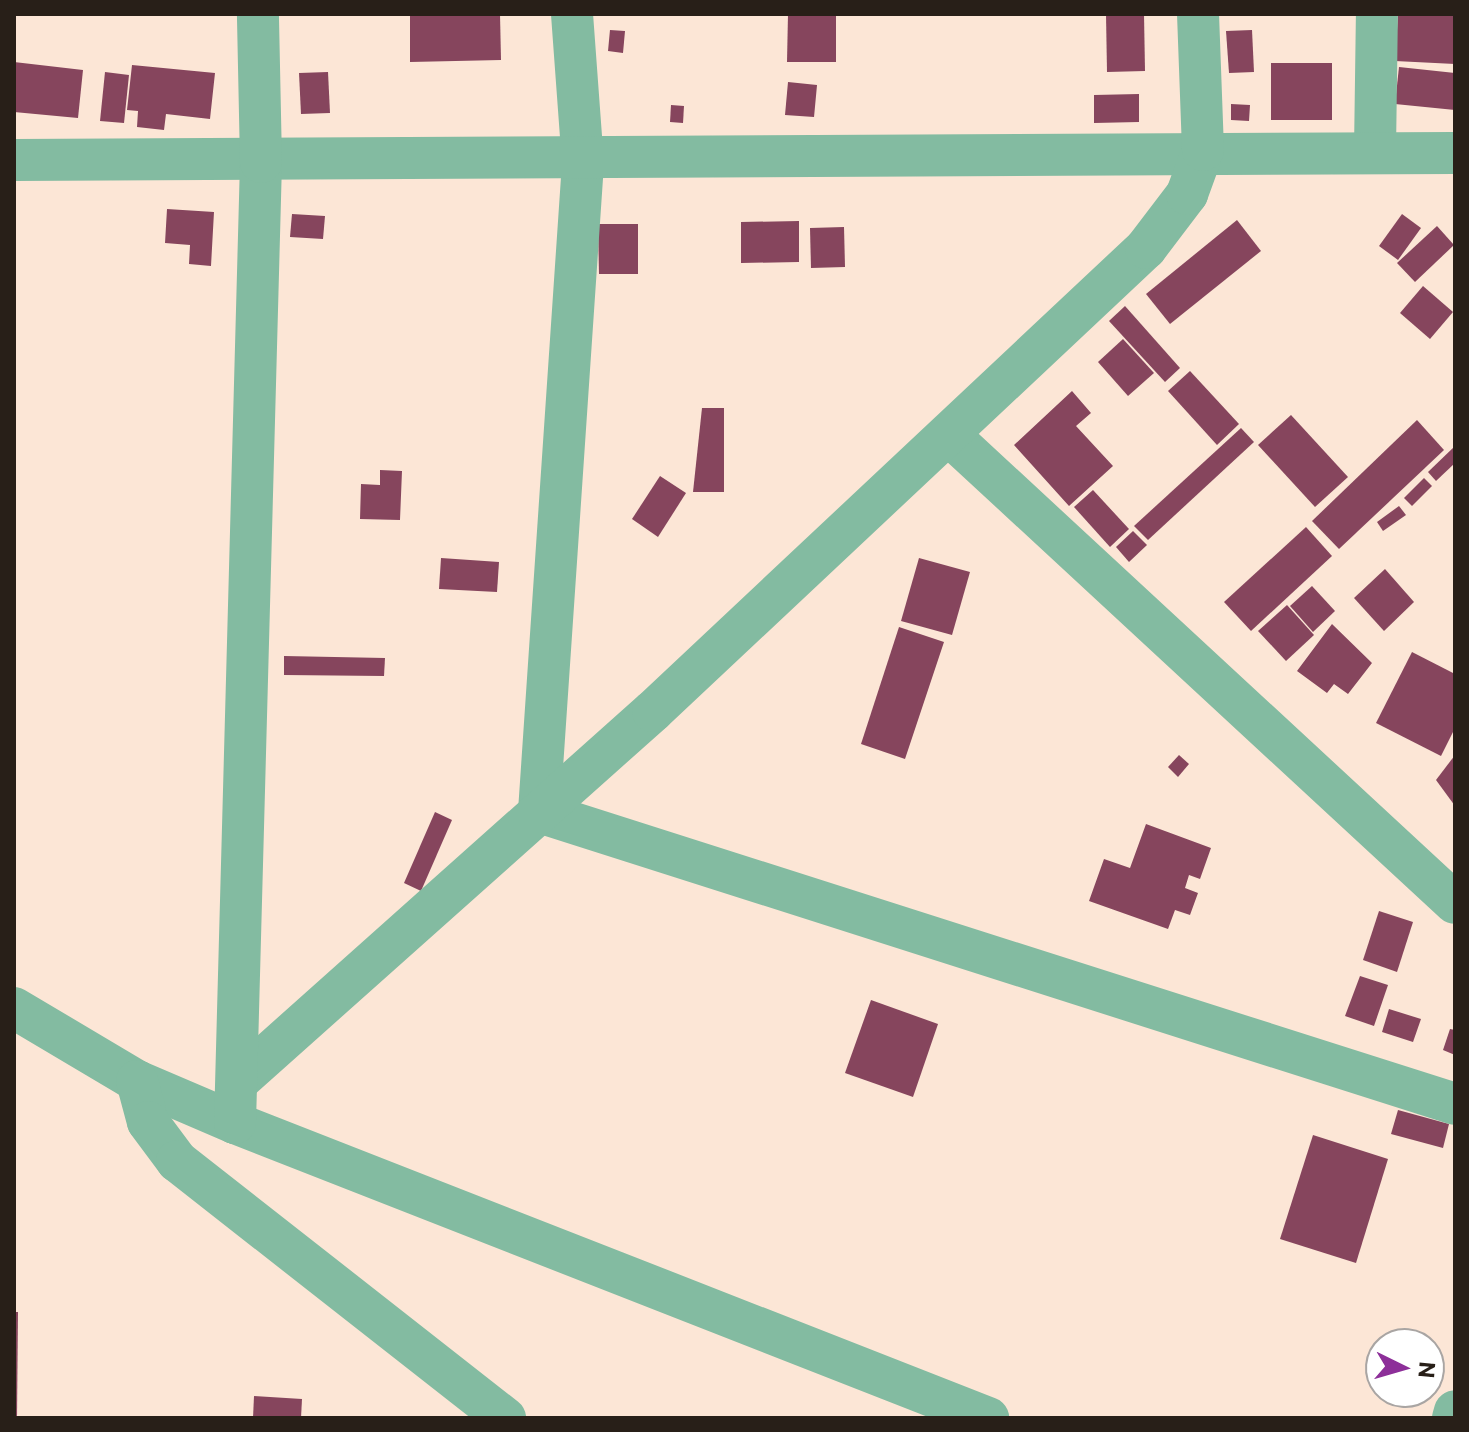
<!DOCTYPE html>
<style>
body{margin:0}
#map{position:relative;width:1469px;height:1432px;overflow:hidden;background:#fce6d6;font-family:Commissioner,sans-serif}
div>[style]{position:absolute}
[style*='--x']{left:calc(var(--x)*1px);top:calc(var(--y)*1px);width:calc(var(--w)*1px);rotate:calc(var(--a)*1deg)}
.building>*{inset:0;background:#86455d}
.minor>*{height:42px;margin:-21px;padding:0 21px;transform-origin:21px;border-radius:21px;background:#83bba1}
span{translate:-50% -50%;white-space:nowrap;text-align:center;line-height:1.15;-webkit-text-stroke:8px #fff;paint-order:stroke}
.frame{position:absolute;inset:0;border:16px solid #281f18;pointer-events:none}
.north{position:absolute;left:1365px;top:1328px;width:80px;height:80px;box-sizing:border-box;background:#fff;border:2px solid #a9a5a3;border-radius:50%;rotate:95deg;font-size:22px;font-weight:700;line-height:32px;text-align:center;color:#281f18}
.north::after{content:'';display:block;margin:auto;width:28px;height:36px;background:#8d2f99;clip-path:polygon(50% 0,100% 100%,50% 72%,0 100%)}
</style>
<div id="map">
<div class="building">
<div style="clip-path:polygon(410px 14px,500px 14px,501px 60px,410px 62px)"></div>
<div style="clip-path:polygon(788px 14px,836px 14px,836px 62px,787px 62px)"></div>
<div style="clip-path:polygon(1106px 14px,1144px 14px,1145px 71px,1107px 72px)"></div>
<div style="clip-path:polygon(1398px 14px,1455px 14px,1455px 64px,1395px 61px)"></div>
<div style="clip-path:polygon(610px 30px,625px 31px,623px 53px,608px 51px)"></div>
<div style="clip-path:polygon(1252px 30px,1254px 72px,1229px 73px,1226px 31px)"></div>
<div style="clip-path:polygon(14px 62px,83px 70px,78px 118px,14px 112px)"></div>
<div style="clip-path:polygon(1271px 63px,1332px 63px,1332px 120px,1271px 120px)"></div>
<div style="clip-path:polygon(132px 65px,215px 73px,210px 119px,166px 114px,164px 130px,137px 127px,138px 111px,127px 110px)"></div>
<div style="clip-path:polygon(1399px 67px,1455px 73px,1455px 110px,1395px 104px)"></div>
<div style="clip-path:polygon(105px 72px,129px 75px,124px 123px,100px 121px)"></div>
<div style="clip-path:polygon(328px 72px,330px 113px,301px 114px,299px 73px)"></div>
<div style="clip-path:polygon(788px 82px,817px 85px,814px 117px,785px 115px)"></div>
<div style="clip-path:polygon(1139px 94px,1139px 122px,1094px 123px,1094px 95px)"></div>
<div style="clip-path:polygon(1231px 104px,1250px 105px,1249px 121px,1231px 120px)"></div>
<div style="clip-path:polygon(671px 105px,684px 106px,683px 123px,670px 122px)"></div>
<div style="clip-path:polygon(167px 209px,214px 212px,211px 266px,189px 264px,190px 245px,165px 243px)"></div>
<div style="clip-path:polygon(292px 214px,325px 216px,323px 239px,290px 237px)"></div>
<div style="clip-path:polygon(1402px 214px,1421px 228px,1398px 260px,1379px 246px)"></div>
<div style="clip-path:polygon(1237px 220px,1261px 251px,1170px 324px,1146px 294px)"></div>
<div style="clip-path:polygon(799px 221px,799px 262px,741px 263px,741px 222px)"></div>
<div style="clip-path:polygon(598px 224px,638px 224px,638px 274px,599px 274px)"></div>
<div style="clip-path:polygon(1437px 226px,1454px 245px,1415px 282px,1397px 263px)"></div>
<div style="clip-path:polygon(844px 227px,845px 267px,811px 268px,810px 228px)"></div>
<div style="clip-path:polygon(1423px 286px,1453px 312px,1430px 339px,1400px 313px)"></div>
<div style="clip-path:polygon(1125px 306px,1180px 368px,1165px 382px,1109px 321px)"></div>
<div style="clip-path:polygon(1123px 339px,1154px 373px,1128px 396px,1098px 362px)"></div>
<div style="clip-path:polygon(1190px 371px,1239px 424px,1217px 445px,1168px 391px)"></div>
<div style="clip-path:polygon(1072px 391px,1091px 413px,1076px 426px,1113px 466px,1069px 506px,1014px 445px)"></div>
<div style="clip-path:polygon(702px 408px,724px 408px,724px 492px,693px 492px)"></div>
<div style="clip-path:polygon(1291px 415px,1348px 477px,1315px 507px,1258px 445px)"></div>
<div style="clip-path:polygon(1417px 420px,1444px 450px,1339px 549px,1312px 521px)"></div>
<div style="clip-path:polygon(1241px 428px,1254px 442px,1148px 540px,1134px 526px)"></div>
<div style="clip-path:polygon(1455px 446px,1455px 463px,1436px 481px,1428px 472px)"></div>
<div style="clip-path:polygon(380px 470px,402px 471px,400px 520px,360px 519px,361px 484px,380px 485px)"></div>
<div style="clip-path:polygon(660px 476px,686px 493px,658px 537px,632px 519px)"></div>
<div style="clip-path:polygon(1424px 478px,1432px 486px,1412px 506px,1404px 498px)"></div>
<div style="clip-path:polygon(1093px 490px,1129px 529px,1110px 547px,1074px 507px)"></div>
<div style="clip-path:polygon(1399px 506px,1406px 515px,1383px 531px,1377px 522px)"></div>
<div style="clip-path:polygon(1306px 527px,1332px 556px,1251px 631px,1224px 602px)"></div>
<div style="clip-path:polygon(1133px 531px,1147px 545px,1129px 562px,1116px 547px)"></div>
<div style="clip-path:polygon(441px 558px,499px 562px,497px 592px,439px 589px)"></div>
<div style="clip-path:polygon(919px 558px,970px 572px,952px 635px,901px 621px)"></div>
<div style="clip-path:polygon(1385px 569px,1414px 602px,1384px 631px,1354px 598px)"></div>
<div style="clip-path:polygon(1312px 586px,1335px 611px,1313px 632px,1290px 606px)"></div>
<div style="clip-path:polygon(1287px 605px,1314px 635px,1286px 661px,1258px 631px)"></div>
<div style="clip-path:polygon(1332px 624px,1372px 663px,1348px 694px,1334px 684px,1327px 693px,1297px 671px)"></div>
<div style="clip-path:polygon(899px 627px,944px 642px,905px 759px,861px 744px)"></div>
<div style="clip-path:polygon(1412px 652px,1455px 674px,1455px 728px,1441px 756px,1376px 723px)"></div>
<div style="clip-path:polygon(284px 656px,385px 658px,384px 676px,284px 675px)"></div>
<div style="clip-path:polygon(1179px 755px,1189px 764px,1178px 777px,1168px 767px)"></div>
<div style="clip-path:polygon(1455px 755px,1455px 806px,1436px 780px)"></div>
<div style="clip-path:polygon(435px 812px,452px 820px,421px 891px,404px 883px)"></div>
<div style="clip-path:polygon(1146px 824px,1211px 848px,1200px 879px,1189px 875px,1185px 888px,1198px 893px,1190px 915px,1175px 910px,1168px 929px,1089px 901px,1104px 859px,1130px 868px)"></div>
<div style="clip-path:polygon(1379px 911px,1413px 922px,1397px 972px,1363px 960px)"></div>
<div style="clip-path:polygon(1360px 976px,1388px 985px,1374px 1026px,1345px 1016px)"></div>
<div style="clip-path:polygon(871px 1000px,938px 1024px,913px 1097px,845px 1073px)"></div>
<div style="clip-path:polygon(1389px 1009px,1421px 1019px,1413px 1042px,1382px 1032px)"></div>
<div style="clip-path:polygon(1450px 1029px,1455px 1030px,1455px 1055px,1443px 1050px)"></div>
<div style="clip-path:polygon(1398px 1110px,1449px 1124px,1443px 1148px,1391px 1134px)"></div>
<div style="clip-path:polygon(1313px 1135px,1388px 1159px,1356px 1263px,1280px 1239px)"></div>
<div style="clip-path:polygon(14px 1312px,18px 1312px,17px 1418px,14px 1418px)"></div>
<div style="clip-path:polygon(254px 1396px,302px 1399px,301px 1418px,253px 1418px)"></div>
</div>
<div class="minor">
<div style="--x:572;--y:14;--w:149;--a:85.8"></div>
<div style="--x:583;--y:163;--w:650;--a:93.88"></div>
<div style="--x:539;--y:812;--w:961;--a:17.68"></div>
<div style="--x:1375;--y:151;--w:137;--a:-89.2"></div>
<div style="--x:14;--y:160;--w:1441;--a:-0.28"></div>
<div style="--x:949;--y:435;--w:689;--a:42.77"></div>
<div style="--x:14;--y:1008;--w:143;--a:30.7"></div>
<div style="--x:137;--y:1081;--w:107;--a:23.2"></div>
<div style="--x:235;--y:1123;--w:809;--a:21.39"></div>
<div style="--x:137;--y:1081;--w:42;--a:75"></div>
<div style="--x:148;--y:1122;--w:49;--a:53.4"></div>
<div style="--x:177;--y:1161;--w:417;--a:38.1"></div>
<div style="--x:237;--y:1082;--w:557;--a:-41.73"></div>
<div style="--x:653;--y:711;--w:676;--a:-43.2"></div>
<div style="--x:1146;--y:248;--w:68;--a:-52.8"></div>
<div style="--x:1187;--y:194;--w:47;--a:-70"></div>
<div style="--x:1203;--y:150;--w:136;--a:-92.1"></div>
<div style="--x:235;--y:1123;--w:961;--a:-88.45"></div>
<div style="--x:261;--y:162;--w:148;--a:-91.2"></div>
<div style="--x:1453;--y:1418;--w:7;--a:-74"></div>
</div>
<div class="frame"></div>
<div class="north">N</div>
</div>
